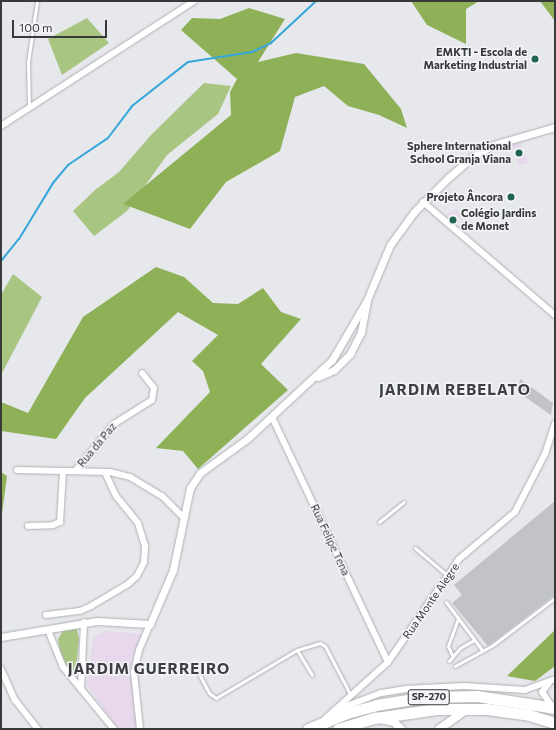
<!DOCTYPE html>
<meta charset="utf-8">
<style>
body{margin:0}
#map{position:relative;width:556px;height:730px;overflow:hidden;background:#e6e8ec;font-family:Commissioner,sans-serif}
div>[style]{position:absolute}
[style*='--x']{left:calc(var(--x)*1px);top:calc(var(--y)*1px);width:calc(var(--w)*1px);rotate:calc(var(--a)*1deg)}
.education>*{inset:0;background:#e7d8eb}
.green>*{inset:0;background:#a8c581}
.forest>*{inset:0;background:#8eb157}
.stream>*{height:2px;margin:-1px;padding:0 1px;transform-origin:1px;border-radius:1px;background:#35a7db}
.building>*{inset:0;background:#c1c3c8}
.roads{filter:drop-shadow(0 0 1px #aeb0b4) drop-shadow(0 0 1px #aeb0b4)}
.service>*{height:3px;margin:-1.5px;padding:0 1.5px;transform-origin:1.5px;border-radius:1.5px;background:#fff}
.minor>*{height:6px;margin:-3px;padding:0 3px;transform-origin:3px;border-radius:3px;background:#fff}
.tertiary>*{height:7px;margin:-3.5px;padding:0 3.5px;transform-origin:3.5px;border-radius:3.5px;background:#fff}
.secondary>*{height:8px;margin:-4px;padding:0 4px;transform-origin:4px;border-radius:4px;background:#fff}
.motorway>*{height:11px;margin:-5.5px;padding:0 5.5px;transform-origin:5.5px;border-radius:5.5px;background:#fff}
.dots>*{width:11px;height:11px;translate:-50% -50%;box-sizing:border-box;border:2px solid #f3f5f9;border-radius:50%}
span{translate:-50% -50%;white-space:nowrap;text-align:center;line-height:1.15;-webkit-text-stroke:3px #f3f5f9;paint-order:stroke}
.shield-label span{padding:1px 3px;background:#f3f5f9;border:1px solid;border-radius:3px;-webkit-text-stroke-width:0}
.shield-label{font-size:10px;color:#38393b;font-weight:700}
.poi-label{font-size:11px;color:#38393b;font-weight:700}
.right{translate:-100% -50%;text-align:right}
.left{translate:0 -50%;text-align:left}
.street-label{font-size:11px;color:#38393b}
.district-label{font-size:15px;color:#3e3f43;font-weight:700;letter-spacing:1px}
.frame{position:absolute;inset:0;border:2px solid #38393b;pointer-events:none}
.scale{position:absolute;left:12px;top:20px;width:95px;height:18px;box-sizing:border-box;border:2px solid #38393b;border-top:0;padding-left:5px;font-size:12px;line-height:14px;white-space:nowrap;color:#38393b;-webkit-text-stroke:3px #f3f5f9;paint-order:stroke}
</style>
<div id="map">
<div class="education">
<div style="clip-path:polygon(520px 141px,528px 163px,518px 165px,512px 143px)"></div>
<div style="clip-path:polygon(456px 209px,462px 216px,453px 223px,445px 216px)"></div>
<div style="clip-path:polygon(105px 631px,142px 634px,132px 658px,130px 671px,135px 696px,136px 729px,118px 729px,87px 685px,93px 638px)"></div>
</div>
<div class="green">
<div style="clip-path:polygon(87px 18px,109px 43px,62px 75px,48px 39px)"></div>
<div style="clip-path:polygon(204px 83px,231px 86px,218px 114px,167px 155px,127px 211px,94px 236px,73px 211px,95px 190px,119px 172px,151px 135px)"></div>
<div style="clip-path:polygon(13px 274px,42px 297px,1px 375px,1px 295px)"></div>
<div style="clip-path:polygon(74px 628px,77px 629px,79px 639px,76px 670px,70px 671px,60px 652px,58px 639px,64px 629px)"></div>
</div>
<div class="forest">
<div style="clip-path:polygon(411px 1px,479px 1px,466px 9px,466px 44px,427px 25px)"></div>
<div style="clip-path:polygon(540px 1px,555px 1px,555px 21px)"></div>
<div style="clip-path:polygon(249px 8px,285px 19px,258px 62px,296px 53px,364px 64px,401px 109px,407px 128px,379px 115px,348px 106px,324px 86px,295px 97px,280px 151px,226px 182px,190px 229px,123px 204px,231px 115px,230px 92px,237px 79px,181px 30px,192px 18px,220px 19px)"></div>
<div style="clip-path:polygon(156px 267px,184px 277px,213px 303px,238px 304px,263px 288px,281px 312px,301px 319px,261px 364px,288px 390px,198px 469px,183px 451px,156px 448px,210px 392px,203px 371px,192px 361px,218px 335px,178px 312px,85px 398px,56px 439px,1px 431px,1px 402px,28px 413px,83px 317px)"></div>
<div style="clip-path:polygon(1px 472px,7px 476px,1px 521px)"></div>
<div style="clip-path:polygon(555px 630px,555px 666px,535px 681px,507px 676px)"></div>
</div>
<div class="stream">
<div style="--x:1;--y:261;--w:28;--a:-51"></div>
<div style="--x:19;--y:239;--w:66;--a:-58.7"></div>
<div style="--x:53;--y:183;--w:23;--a:-50"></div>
<div style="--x:68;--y:165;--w:48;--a:-34"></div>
<div style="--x:108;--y:138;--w:40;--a:-53"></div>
<div style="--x:132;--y:106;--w:71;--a:-38.2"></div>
<div style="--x:188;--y:62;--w:65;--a:-8.9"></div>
<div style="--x:252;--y:52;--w:21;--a:-25"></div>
<div style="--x:271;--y:43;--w:62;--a:-43"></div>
</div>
<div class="building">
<div style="clip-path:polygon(520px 379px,553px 403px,551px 415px,518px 392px)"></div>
<div style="clip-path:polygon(555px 501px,555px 595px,488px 646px,452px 603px,462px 595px,454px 585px)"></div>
</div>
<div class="roads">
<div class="service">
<div style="--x:29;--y:108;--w:46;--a:-91.2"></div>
<div style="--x:28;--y:62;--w:62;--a:-81.6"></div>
<div style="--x:379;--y:522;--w:32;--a:-39"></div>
<div style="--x:415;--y:548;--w:42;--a:40.2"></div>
<div style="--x:446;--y:602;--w:60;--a:53.1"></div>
<div style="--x:452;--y:655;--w:10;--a:-114"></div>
<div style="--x:448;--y:646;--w:30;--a:-70"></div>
<div style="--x:449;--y:661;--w:17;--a:-50"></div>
<div style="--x:460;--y:648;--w:16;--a:-30"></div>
<div style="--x:455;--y:666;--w:43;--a:-28.9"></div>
<div style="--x:493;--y:645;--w:78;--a:-37.2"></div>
<div style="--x:199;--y:674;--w:21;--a:62"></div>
<div style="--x:209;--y:693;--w:9;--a:36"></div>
<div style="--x:216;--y:698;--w:94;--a:-30.7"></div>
<div style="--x:312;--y:675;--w:29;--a:-121"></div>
<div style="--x:297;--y:650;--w:24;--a:-17"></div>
<div style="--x:320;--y:643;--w:6;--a:31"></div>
<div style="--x:325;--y:646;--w:54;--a:62.5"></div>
</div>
<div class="minor">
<div style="--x:1;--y:126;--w:230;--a:-32.9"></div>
<div style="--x:423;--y:202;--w:174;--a:40.6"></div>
<div style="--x:272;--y:417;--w:271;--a:64.7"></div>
<div style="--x:17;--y:470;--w:93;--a:1.2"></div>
<div style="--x:110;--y:472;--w:21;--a:14"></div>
<div style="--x:130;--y:477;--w:37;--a:31"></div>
<div style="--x:162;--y:496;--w:31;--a:45"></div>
<div style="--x:76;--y:470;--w:60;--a:-50.4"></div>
<div style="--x:114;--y:424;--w:45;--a:-32.3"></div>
<div style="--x:152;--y:400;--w:12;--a:-81"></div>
<div style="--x:154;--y:388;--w:19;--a:-129"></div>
<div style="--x:28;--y:526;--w:25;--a:-2"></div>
<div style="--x:53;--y:525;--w:8;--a:-23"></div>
<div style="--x:60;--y:522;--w:51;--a:-86.6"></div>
<div style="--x:46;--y:615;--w:34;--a:-7"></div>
<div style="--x:80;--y:611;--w:12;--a:-24"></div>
<div style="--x:91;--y:606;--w:43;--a:-30.7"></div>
<div style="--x:128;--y:584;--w:12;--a:-42"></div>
<div style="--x:137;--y:576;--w:16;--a:-63"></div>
<div style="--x:144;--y:562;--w:16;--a:-86"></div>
<div style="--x:145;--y:546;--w:24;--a:-107"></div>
<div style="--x:138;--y:523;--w:35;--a:-129"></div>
<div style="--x:116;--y:496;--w:26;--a:-115"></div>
<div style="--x:48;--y:630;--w:40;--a:68"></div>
<div style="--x:63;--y:667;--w:80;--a:50.6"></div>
<div style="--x:1;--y:669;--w:34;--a:66"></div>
<div style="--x:15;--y:700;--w:37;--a:52"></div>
<div style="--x:549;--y:683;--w:11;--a:128"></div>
<div style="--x:542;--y:692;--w:16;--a:55"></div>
<div style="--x:81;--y:689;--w:67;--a:-87.4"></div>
<div style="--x:336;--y:710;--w:48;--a:-20.7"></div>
<div style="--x:381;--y:693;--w:24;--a:-9"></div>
<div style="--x:405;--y:689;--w:59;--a:-2.9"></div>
<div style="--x:464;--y:686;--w:61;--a:3.8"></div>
<div style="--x:525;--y:690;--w:32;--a:-20"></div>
<div style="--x:325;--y:719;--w:85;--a:-42.1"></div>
<div style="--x:388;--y:662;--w:125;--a:-55.4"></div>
<div style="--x:459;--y:559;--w:73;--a:-40"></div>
<div style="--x:515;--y:512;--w:65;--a:-62.7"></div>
<div style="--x:545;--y:454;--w:32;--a:-72"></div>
<div style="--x:140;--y:729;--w:57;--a:-96"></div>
<div style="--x:134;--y:672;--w:23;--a:-77"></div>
<div style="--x:139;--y:650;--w:28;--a:-67"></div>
</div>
<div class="tertiary">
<div style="--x:318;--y:377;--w:17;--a:-24"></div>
<div style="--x:334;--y:370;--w:23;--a:-45"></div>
<div style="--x:350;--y:354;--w:25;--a:-63"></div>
<div style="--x:361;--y:332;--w:31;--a:-79"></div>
<div style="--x:1;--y:637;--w:97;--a:-9.5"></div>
<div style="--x:97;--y:621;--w:53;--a:3.2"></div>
<div style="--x:150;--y:624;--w:59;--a:-66.9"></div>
<div style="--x:173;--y:570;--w:84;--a:-78.3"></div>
<div style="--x:190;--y:488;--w:18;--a:-56"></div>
<div style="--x:200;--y:473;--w:58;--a:-35.9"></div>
<div style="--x:247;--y:439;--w:116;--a:-42.9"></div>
<div style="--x:332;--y:360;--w:69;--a:-59.7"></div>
<div style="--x:367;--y:300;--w:60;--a:-67.3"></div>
<div style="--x:390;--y:245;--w:41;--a:-54"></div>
<div style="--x:414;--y:212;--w:48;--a:-45"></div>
<div style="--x:448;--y:178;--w:32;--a:-41"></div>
<div style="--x:472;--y:157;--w:24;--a:-30"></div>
<div style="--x:493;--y:145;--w:65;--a:-16.2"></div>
</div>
<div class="secondary">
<div style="--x:380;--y:719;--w:14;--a:12"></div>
<div style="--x:394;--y:722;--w:10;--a:45"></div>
<div style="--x:439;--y:729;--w:35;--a:-35"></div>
</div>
<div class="motorway">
<div style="--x:308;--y:729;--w:42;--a:-22.3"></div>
<div style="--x:347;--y:713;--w:30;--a:-15"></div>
<div style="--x:376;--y:705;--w:51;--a:-9.1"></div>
<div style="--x:426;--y:697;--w:51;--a:-1.1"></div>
<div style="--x:477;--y:696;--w:79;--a:8.7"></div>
<div style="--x:338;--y:729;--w:39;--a:-17"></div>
<div style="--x:375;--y:718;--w:62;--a:-8.4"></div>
<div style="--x:436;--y:709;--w:51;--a:0"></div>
<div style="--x:487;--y:709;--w:42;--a:8.1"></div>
<div style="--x:529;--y:715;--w:27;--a:17"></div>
</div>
</div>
<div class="dots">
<div style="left:535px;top:59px;background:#206352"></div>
<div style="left:519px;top:153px;background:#206352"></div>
<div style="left:511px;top:197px;background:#206352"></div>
<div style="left:453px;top:220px;background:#206352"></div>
</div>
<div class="shield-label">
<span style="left:429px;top:697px">SP-270</span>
</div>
<div class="poi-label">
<span class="right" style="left:527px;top:59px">EMKTI - Escola de<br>Marketing Industrial</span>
<span class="right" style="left:511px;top:153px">Sphere International<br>School Granja Viana</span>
<span class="right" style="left:503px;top:197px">Projeto Âncora</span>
<span class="left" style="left:461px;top:220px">Colégio Jardins<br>de Monet</span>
</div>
<div class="street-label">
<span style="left:97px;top:445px;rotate:-50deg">Rua da Paz</span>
<span style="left:330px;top:540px;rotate:65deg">Rua Felipe Tena</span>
<span style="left:431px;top:601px;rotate:-55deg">Rua Monte Alegre</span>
</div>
<div class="district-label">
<span style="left:455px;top:390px">JARDIM REBELATO</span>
<span style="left:149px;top:669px">JARDIM GUERREIRO</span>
</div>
<div class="frame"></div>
<div class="scale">100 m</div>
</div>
